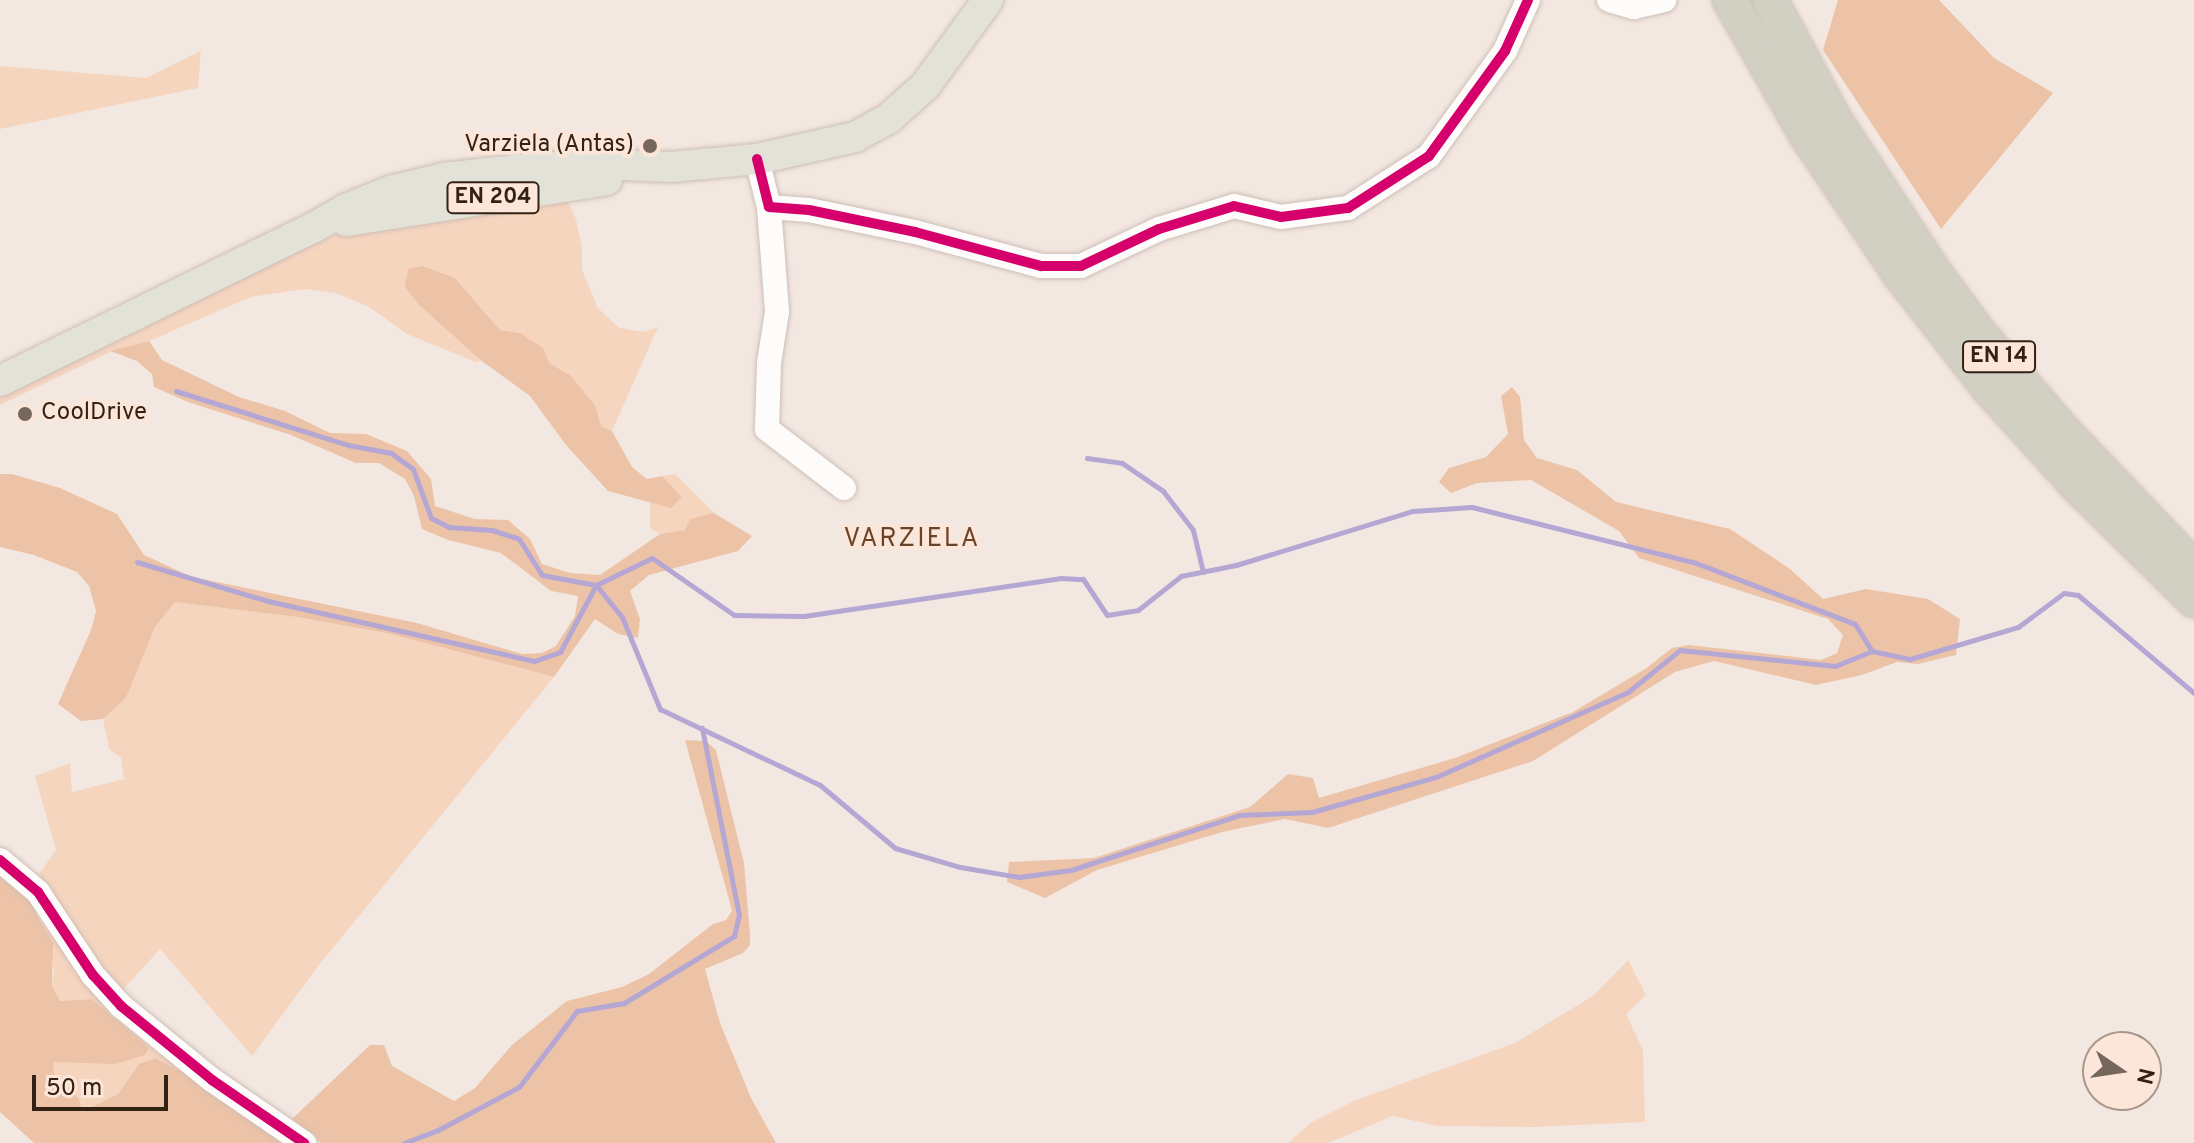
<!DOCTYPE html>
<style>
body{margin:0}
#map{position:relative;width:2194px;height:1143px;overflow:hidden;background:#f3e8e1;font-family:Overpass,sans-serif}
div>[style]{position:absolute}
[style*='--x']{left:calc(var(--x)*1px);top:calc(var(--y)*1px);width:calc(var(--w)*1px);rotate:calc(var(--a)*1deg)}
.green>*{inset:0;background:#f6d5bf}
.forest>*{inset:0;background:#ecc3a7}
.stream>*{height:5px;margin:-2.5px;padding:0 2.5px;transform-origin:2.5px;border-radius:2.5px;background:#b5a7d4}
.roads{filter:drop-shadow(0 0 2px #cdbfb6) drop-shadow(0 0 2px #cdbfb6)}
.minor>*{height:24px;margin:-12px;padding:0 12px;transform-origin:12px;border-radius:12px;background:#fdfcfa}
.major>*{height:30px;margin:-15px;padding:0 15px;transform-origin:15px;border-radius:15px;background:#e3e2d8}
.highway>*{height:34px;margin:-17px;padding:0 17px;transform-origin:17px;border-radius:17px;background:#d1d0c2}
.cycleway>*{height:10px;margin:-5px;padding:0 5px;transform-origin:5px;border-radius:5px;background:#d6006c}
.dots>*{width:22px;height:22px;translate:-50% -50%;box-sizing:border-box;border:4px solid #fbe6d9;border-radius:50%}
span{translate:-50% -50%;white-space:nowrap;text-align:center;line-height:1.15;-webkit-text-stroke:7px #fbe6d9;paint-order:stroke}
.shield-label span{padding:2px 6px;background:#fbe6d9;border:2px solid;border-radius:6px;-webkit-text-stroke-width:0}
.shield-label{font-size:22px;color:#332114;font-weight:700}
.poi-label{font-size:24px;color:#332114}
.right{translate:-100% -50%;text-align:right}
.left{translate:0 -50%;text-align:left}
.neighbourhood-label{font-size:26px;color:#6d4326;letter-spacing:2px}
.north{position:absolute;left:2082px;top:1031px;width:80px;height:80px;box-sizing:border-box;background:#fbe6d9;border:2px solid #ab978a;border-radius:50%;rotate:103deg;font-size:22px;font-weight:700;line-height:32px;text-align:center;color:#332114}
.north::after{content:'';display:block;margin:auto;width:28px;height:36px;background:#76675c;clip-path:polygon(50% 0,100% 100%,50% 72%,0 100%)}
.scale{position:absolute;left:32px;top:1075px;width:136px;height:36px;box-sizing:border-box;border:4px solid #332114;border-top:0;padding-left:10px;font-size:24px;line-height:28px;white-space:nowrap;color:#332114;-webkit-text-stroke:6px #fbe6d9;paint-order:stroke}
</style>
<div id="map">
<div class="green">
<div style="clip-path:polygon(201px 51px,198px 88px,0 129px,0 66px,146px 78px)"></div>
<div style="clip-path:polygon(566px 198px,576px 219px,582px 247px,582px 270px,598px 308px,619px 328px,644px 332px,658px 327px,612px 431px,601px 426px,595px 405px,570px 375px,549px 363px,520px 333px,500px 330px,455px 278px,467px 344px,482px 361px,476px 362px,407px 334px,369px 307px,336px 293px,306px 289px,251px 297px,149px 341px,110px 352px,0 405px,0 392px,311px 243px,377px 223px)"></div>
<div style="clip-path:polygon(675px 474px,714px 513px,691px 519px,686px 530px,660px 534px,650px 528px,650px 502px,671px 507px,682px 497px,662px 476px)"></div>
<div style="clip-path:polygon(175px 602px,297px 617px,391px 634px,554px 677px,319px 965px,252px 1056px,160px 949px,119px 994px,39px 874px,56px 850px,35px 776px,70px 763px,72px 792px,124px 779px,121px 758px,109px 749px,103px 719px,126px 698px,155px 627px)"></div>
<div style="clip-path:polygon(26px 895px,192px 1077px,155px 1058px,139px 1064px,118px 1094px,82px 1112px,78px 1099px,54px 1073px,53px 1062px,149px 1048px,92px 999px,60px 1001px,52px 986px,54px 970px,46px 927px)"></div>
<div style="clip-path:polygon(1628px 960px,1646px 995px,1626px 1014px,1643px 1050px,1645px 1122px,1535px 1127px,1437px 1126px,1393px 1116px,1328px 1143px,1288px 1143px,1312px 1122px,1356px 1100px,1515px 1043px,1593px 996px)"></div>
</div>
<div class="forest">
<div style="clip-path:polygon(1838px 0,1939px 0,1994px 58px,2053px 93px,1941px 229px,1823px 50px)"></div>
<div style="clip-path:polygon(423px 266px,455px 278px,500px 330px,520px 333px,543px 348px,549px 363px,570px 375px,595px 405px,601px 426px,612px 431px,632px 467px,647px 479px,662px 476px,682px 497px,671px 508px,608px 491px,566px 445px,530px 396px,482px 361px,419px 305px,405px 287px,408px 269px)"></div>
<div style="clip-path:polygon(149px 341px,162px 360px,239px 397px,285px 411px,330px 433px,366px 434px,407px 451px,431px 479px,435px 506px,475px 519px,508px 520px,530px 539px,542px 564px,570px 573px,600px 575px,660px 534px,685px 530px,690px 519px,714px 513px,752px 536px,738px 551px,649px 575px,630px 591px,640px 619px,638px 638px,618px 634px,595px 619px,554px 677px,391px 634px,297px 617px,175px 602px,155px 627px,126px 698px,103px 719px,81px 721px,58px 704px,91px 630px,96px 611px,89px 586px,77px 572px,34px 555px,0 547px,0 474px,12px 474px,60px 488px,117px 514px,144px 555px,192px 577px,417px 623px,522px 654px,542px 653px,556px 646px,575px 616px,578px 596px,551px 591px,501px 553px,448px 540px,422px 529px,414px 496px,405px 479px,379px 463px,356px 463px,291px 435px,188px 402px,154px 387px,152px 374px,137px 361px,110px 351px)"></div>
<div style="clip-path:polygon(1512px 387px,1520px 397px,1524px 440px,1537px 458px,1577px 470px,1616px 502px,1730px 529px,1790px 569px,1823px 599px,1866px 589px,1928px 599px,1960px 619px,1956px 655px,1918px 664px,1897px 662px,1862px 675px,1816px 685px,1714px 661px,1675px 672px,1533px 761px,1328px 828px,1285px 819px,1222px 832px,1097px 870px,1045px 898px,1007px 882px,1009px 862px,1094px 858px,1250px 807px,1288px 774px,1313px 778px,1319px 798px,1455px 758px,1573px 712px,1645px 669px,1672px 648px,1689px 645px,1821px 660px,1837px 653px,1843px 635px,1828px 619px,1639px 558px,1619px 531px,1531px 480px,1477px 483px,1451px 493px,1439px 482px,1449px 468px,1486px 457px,1508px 434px,1501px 396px)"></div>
<div style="clip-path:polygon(685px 740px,706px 741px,716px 750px,744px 863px,750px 935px,750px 945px,743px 953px,705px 969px,720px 1023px,751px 1098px,776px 1143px,321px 1143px,292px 1119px,370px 1045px,384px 1045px,392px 1066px,454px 1101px,475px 1088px,512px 1045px,567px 1001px,622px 987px,649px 974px,713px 924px,726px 920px,732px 911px,728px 896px)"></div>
<div style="clip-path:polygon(0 872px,26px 895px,53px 943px,52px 986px,60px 1001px,92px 999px,149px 1048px,145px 1055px,115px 1064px,53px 1062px,54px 1073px,79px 1099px,82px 1112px,118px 1094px,139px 1064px,155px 1058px,192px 1077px,288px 1143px,34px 1143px,0 1112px)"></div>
</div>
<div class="stream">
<div style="--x:176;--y:391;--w:180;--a:17.4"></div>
<div style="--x:348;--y:445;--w:44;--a:10.5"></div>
<div style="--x:391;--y:453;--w:27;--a:36"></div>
<div style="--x:413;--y:469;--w:52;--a:69.8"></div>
<div style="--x:431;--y:518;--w:20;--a:27"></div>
<div style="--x:449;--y:527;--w:43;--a:4"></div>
<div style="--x:492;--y:530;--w:28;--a:18"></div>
<div style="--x:519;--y:539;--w:43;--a:57.4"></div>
<div style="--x:542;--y:575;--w:55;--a:10.5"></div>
<div style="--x:596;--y:585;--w:62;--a:-25.7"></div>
<div style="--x:652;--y:558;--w:100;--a:34.8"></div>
<div style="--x:734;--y:615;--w:70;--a:0.8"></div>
<div style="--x:804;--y:616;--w:260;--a:-8.4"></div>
<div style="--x:1061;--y:578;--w:22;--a:3"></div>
<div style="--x:1083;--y:579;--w:43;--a:56.3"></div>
<div style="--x:1107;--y:615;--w:31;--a:-9"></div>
<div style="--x:1138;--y:610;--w:55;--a:-38.3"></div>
<div style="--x:1181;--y:576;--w:56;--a:-11.3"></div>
<div style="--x:1236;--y:565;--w:185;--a:-17"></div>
<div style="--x:1413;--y:511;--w:59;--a:-3.9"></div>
<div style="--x:1472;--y:507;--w:231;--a:14"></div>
<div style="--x:1696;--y:563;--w:170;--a:21"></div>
<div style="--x:1855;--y:624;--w:32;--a:58"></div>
<div style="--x:1872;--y:651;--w:39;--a:12"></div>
<div style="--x:1910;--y:659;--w:113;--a:-16.5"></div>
<div style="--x:2018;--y:627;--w:57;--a:-36.5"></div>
<div style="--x:2064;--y:593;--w:14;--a:8"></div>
<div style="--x:2078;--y:595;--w:152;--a:40.2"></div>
<div style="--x:1087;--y:458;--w:35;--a:8"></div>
<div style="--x:1122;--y:463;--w:50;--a:34.3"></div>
<div style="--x:1163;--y:491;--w:49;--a:52.4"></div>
<div style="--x:1193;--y:530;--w:43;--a:76.6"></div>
<div style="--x:137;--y:562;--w:137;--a:16.6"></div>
<div style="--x:268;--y:601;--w:273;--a:12.7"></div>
<div style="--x:534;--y:661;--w:28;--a:-19"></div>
<div style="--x:560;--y:652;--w:76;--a:-61.8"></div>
<div style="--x:596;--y:585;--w:41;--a:50.9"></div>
<div style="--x:622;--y:617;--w:100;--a:67.6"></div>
<div style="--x:660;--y:709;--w:177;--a:25.4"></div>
<div style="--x:820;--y:785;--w:98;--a:40"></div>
<div style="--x:895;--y:848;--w:68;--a:16.3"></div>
<div style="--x:960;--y:867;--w:60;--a:9.6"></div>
<div style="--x:1019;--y:877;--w:52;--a:-7.7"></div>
<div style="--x:1071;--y:870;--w:177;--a:-18.1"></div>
<div style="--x:1239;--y:815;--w:73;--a:-2.4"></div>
<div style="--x:1312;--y:812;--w:129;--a:-15.8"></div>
<div style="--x:1436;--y:777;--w:210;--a:-23.9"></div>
<div style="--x:1628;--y:692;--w:67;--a:-38.9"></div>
<div style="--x:1680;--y:650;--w:156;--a:5.9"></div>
<div style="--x:1835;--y:666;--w:40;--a:-22"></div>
<div style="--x:404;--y:1143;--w:36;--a:-21"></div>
<div style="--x:438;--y:1130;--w:92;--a:-28"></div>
<div style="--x:519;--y:1087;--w:96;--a:-52.7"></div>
<div style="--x:577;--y:1011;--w:48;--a:-9.7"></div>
<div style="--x:624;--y:1003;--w:129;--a:-31.3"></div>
<div style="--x:734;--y:936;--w:22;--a:-77"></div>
<div style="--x:739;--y:915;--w:191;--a:-101.2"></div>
</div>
<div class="roads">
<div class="minor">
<div style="--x:1609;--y:0;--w:26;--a:16"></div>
<div style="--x:1634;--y:7;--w:31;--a:-13"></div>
<div style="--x:757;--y:159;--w:49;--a:76"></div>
<div style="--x:769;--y:207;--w:40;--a:4.3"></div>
<div style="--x:809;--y:210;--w:108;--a:11.7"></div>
<div style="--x:915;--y:232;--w:131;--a:15.1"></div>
<div style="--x:1041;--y:266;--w:40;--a:0"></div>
<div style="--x:1081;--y:266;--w:86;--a:-25.4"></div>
<div style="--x:1159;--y:229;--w:78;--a:-17"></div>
<div style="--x:1234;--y:206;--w:48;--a:13.2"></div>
<div style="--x:1281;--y:217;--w:68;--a:-7.7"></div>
<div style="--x:1348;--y:208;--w:96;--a:-32.7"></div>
<div style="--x:1429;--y:156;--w:130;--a:-54.1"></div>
<div style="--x:1505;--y:51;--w:56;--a:-65.7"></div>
<div style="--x:769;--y:207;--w:105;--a:85.6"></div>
<div style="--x:777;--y:312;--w:52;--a:98.9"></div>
<div style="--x:769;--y:363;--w:66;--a:91.7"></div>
<div style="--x:767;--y:429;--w:97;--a:37.5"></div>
<div style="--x:0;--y:860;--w:50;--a:40.1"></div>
<div style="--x:38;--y:892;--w:100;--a:56.5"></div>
<div style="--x:93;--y:975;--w:42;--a:47.9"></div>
<div style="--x:121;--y:1006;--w:117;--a:39.1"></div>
<div style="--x:212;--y:1080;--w:112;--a:34.4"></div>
</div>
<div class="major">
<div style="--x:346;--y:221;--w:264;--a:-8.9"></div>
<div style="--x:0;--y:381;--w:348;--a:-26.1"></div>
<div style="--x:313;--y:228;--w:38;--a:-30"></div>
<div style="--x:346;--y:209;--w:48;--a:-22.2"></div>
<div style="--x:390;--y:191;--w:56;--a:-13.5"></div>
<div style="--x:444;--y:178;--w:70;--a:-6.5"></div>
<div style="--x:514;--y:170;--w:84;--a:-4.1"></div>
<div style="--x:598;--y:164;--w:74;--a:2.3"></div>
<div style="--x:672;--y:167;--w:85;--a:-5.4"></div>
<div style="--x:757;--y:159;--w:100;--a:-12.7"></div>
<div style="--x:855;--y:137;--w:38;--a:-29"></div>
<div style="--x:888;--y:119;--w:50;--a:-41.7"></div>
<div style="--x:925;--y:86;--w:107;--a:-53.8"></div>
</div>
<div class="highway">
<div style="--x:1730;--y:0;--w:154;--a:60.4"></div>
<div style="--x:1806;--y:134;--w:169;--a:56.1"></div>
<div style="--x:1900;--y:274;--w:145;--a:52"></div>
<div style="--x:1989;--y:388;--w:128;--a:47.8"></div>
<div style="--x:2075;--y:483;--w:167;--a:44.5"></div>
<div style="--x:1770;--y:0;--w:137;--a:61.8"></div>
<div style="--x:1835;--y:121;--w:178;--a:56.9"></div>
<div style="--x:1932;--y:270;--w:76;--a:53.6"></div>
<div style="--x:1977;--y:331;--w:128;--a:49.4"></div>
<div style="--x:2060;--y:428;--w:194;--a:46.3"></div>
</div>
</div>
<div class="cycleway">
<div style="--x:757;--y:159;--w:49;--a:76"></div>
<div style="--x:769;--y:207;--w:40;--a:4.3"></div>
<div style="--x:809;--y:210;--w:108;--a:11.7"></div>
<div style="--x:915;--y:232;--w:131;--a:15.1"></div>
<div style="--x:1041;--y:266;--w:40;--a:0"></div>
<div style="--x:1081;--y:266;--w:86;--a:-25.4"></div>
<div style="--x:1159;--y:229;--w:78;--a:-17"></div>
<div style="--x:1234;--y:206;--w:48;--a:13.2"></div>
<div style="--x:1281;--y:217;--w:68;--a:-7.7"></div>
<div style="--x:1348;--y:208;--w:96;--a:-32.7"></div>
<div style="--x:1429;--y:156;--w:130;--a:-54.1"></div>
<div style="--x:1505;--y:51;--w:56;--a:-65.7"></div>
<div style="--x:0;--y:860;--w:50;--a:40.1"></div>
<div style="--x:38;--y:892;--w:100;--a:56.5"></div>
<div style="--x:93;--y:975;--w:42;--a:47.9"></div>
<div style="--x:121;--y:1006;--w:117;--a:39.1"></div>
<div style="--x:212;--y:1080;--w:112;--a:34.4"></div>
</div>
<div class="dots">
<div style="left:650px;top:146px;background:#76675c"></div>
<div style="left:25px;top:414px;background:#76675c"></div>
</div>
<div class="shield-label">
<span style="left:493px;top:198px">EN 204</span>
<span style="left:1999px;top:357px">EN 14</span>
</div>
<div class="poi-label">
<span class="right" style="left:634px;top:146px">Varziela (Antas)</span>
<span class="left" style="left:41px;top:414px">CoolDrive</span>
</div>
<div class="neighbourhood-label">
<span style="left:912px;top:540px">VARZIELA</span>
</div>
<div class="north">N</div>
<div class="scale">50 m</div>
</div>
